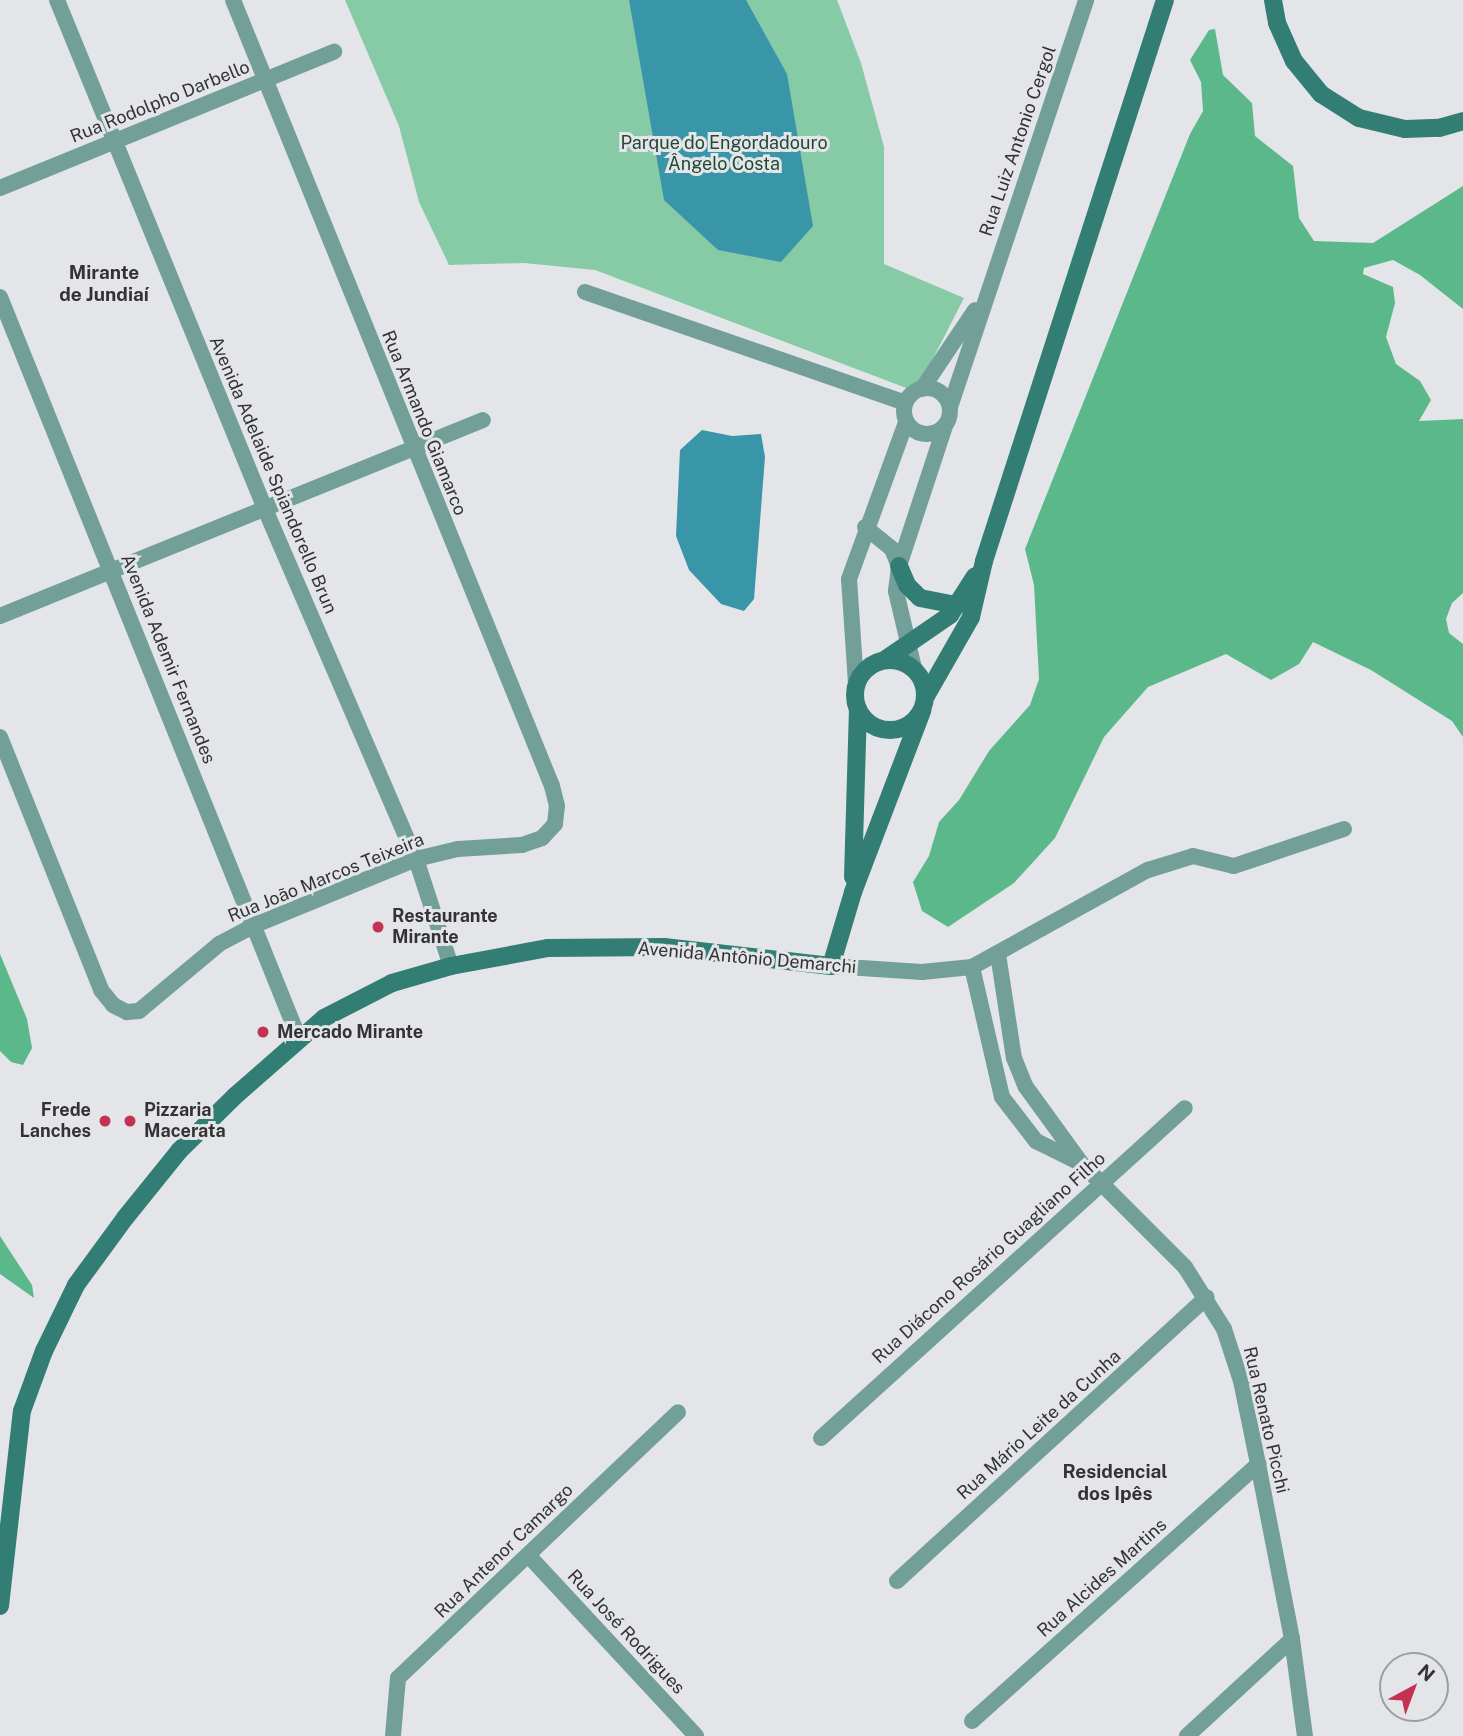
<!DOCTYPE html>
<meta charset="utf-8">
<style>
body{margin:0}
#map{position:relative;width:1463px;height:1736px;overflow:hidden;background:#e4e5e9;font-family:"Public Sans",sans-serif}
div>[style]{position:absolute}
[style*='--x']{left:calc(var(--x)*1px);top:calc(var(--y)*1px);width:calc(var(--w)*1px);rotate:calc(var(--a)*1deg)}
.green>*{inset:0;background:#86caa6}
.forest>*{inset:0;background:#5bb88b}
.water>*{inset:0;background:#3996a9}
.street>*{height:16px;margin:-8px;padding:0 8px;transform-origin:8px;border-radius:8px;background:#72a098}
.street>.ring{margin:-8px;padding:0;box-sizing:content-box;background:none;border:16px solid #72a098;border-radius:50%}
.secondary>*{height:18px;margin:-9px;padding:0 9px;transform-origin:9px;border-radius:9px;background:#327e74}
.secondary>.ring{margin:-9px;padding:0;box-sizing:content-box;background:none;border:18px solid #327e74;border-radius:50%}
.dots>*{width:19px;height:19px;translate:-50% -50%;box-sizing:border-box;border:4px solid #e4e5e9;border-radius:50%}
span{translate:-50% -50%;white-space:nowrap;text-align:center;line-height:1.15;-webkit-text-stroke:6px #e4e5e9;paint-order:stroke}
.street-label{font-size:18px;color:#333334}
.park-label{font-size:18px;color:#214835}
.poi-label{font-size:18px;color:#333334;font-weight:700}
.left{translate:0 -50%;text-align:left}
.right{translate:-100% -50%;text-align:right}
.neighbourhood-label{font-size:19px;color:#333334;font-weight:700}
.north{position:absolute;left:1379px;top:1652px;width:70px;height:70px;box-sizing:border-box;background:#e4e5e9;border:2px solid #9d9ea1;border-radius:50%;rotate:41deg;font-size:19px;font-weight:700;line-height:28px;text-align:center;color:#333334}
.north::after{content:'';display:block;margin:auto;width:24px;height:32px;background:#c33351;clip-path:polygon(50% 0,100% 100%,50% 72%,0 100%)}
</style>
<div id="map">
<div class="green">
<div style="clip-path:polygon(345px 0,837px 0,861px 63px,884px 147px,884px 264px,964px 298px,923px 378px,909px 389px,595px 270px,524px 263px,449px 265px,419px 202px,399px 126px)"></div>
</div>
<div class="forest">
<div style="clip-path:polygon(1215px 29px,1223px 75px,1252px 103px,1255px 136px,1293px 166px,1299px 218px,1314px 241px,1373px 243px,1463px 186px,1463px 309px,1420px 275px,1393px 260px,1364px 268px,1363px 274px,1393px 287px,1395px 303px,1386px 337px,1396px 364px,1420px 381px,1431px 400px,1419px 421px,1463px 419px,1463px 593px,1452px 603px,1446px 619px,1449px 633px,1463px 644px,1463px 737px,1452px 721px,1371px 670px,1313px 642px,1299px 664px,1271px 680px,1226px 654px,1148px 687px,1104px 737px,1055px 838px,1014px 883px,948px 927px,922px 911px,913px 882px,929px 856px,939px 822px,959px 800px,989px 751px,1030px 705px,1039px 679px,1034px 585px,1025px 549px,1190px 134px,1203px 111px,1201px 82px,1190px 60px,1209px 30px)"></div>
<div style="clip-path:polygon(0 954px,27px 1019px,32px 1048px,23px 1065px,11px 1062px,0 1051px)"></div>
<div style="clip-path:polygon(0 1236px,32px 1285px,34px 1298px,0 1274px)"></div>
</div>
<div class="water">
<div style="clip-path:polygon(629px 0,746px 0,787px 74px,813px 226px,781px 262px,718px 250px,664px 200px)"></div>
<div style="clip-path:polygon(702px 430px,732px 436px,761px 434px,765px 457px,754px 599px,744px 611px,721px 604px,689px 570px,676px 536px,680px 450px)"></div>
</div>
<div class="street">
<div style="--x:57;--y:0;--w:550;--a:67.77"></div>
<div style="--x:265;--y:509;--w:381;--a:66.7"></div>
<div style="--x:416;--y:859;--w:113;--a:71.9"></div>
<div style="--x:0;--y:188;--w:361;--a:-22.2"></div>
<div style="--x:585;--y:292;--w:339;--a:19.1"></div>
<div style="--x:0;--y:297;--w:797;--a:68.04"></div>
<div class="ring" style="left:904px;top:388px;width:30px;height:30px"></div>
<div style="--x:922;--y:389;--w:95;--a:-56.1"></div>
<div style="--x:950;--y:407;--w:429;--a:-71.5"></div>
<div style="--x:865;--y:527;--w:35;--a:39"></div>
<div style="--x:892;--y:549;--w:18;--a:68"></div>
<div style="--x:0;--y:616;--w:521;--a:-22.09"></div>
<div style="--x:914;--y:668;--w:79;--a:-103.2"></div>
<div style="--x:896;--y:591;--w:25;--a:-83"></div>
<div style="--x:899;--y:566;--w:147;--a:-71.8"></div>
<div style="--x:856;--y:684;--w:105;--a:-93.8"></div>
<div style="--x:849;--y:579;--w:167;--a:-70"></div>
<div style="--x:0;--y:737;--w:272;--a:68.2"></div>
<div style="--x:101;--y:990;--w:19;--a:51"></div>
<div style="--x:113;--y:1005;--w:16;--a:27"></div>
<div style="--x:127;--y:1012;--w:12;--a:-5"></div>
<div style="--x:139;--y:1011;--w:104;--a:-39.9"></div>
<div style="--x:219;--y:944;--w:41;--a:-27.8"></div>
<div style="--x:255;--y:925;--w:174;--a:-22.3"></div>
<div style="--x:416;--y:859;--w:43;--a:-13.4"></div>
<div style="--x:458;--y:849;--w:64;--a:-3.6"></div>
<div style="--x:522;--y:845;--w:21;--a:-19"></div>
<div style="--x:542;--y:838;--w:19;--a:-47"></div>
<div style="--x:555;--y:824;--w:18;--a:-84"></div>
<div style="--x:557;--y:806;--w:21;--a:-104"></div>
<div style="--x:552;--y:786;--w:848;--a:-112.09"></div>
<div style="--x:998;--y:954;--w:105;--a:81.3"></div>
<div style="--x:1014;--y:1058;--w:31;--a:68"></div>
<div style="--x:1026;--y:1087;--w:95;--a:54"></div>
<div style="--x:1082;--y:1164;--w:146;--a:45"></div>
<div style="--x:1185;--y:1267;--w:73;--a:57.8"></div>
<div style="--x:1224;--y:1329;--w:55;--a:71.9"></div>
<div style="--x:1241;--y:1381;--w:85;--a:78.4"></div>
<div style="--x:1258;--y:1464;--w:178;--a:79"></div>
<div style="--x:1292;--y:1639;--w:98;--a:82.4"></div>
<div style="--x:831;--y:966;--w:91;--a:3.8"></div>
<div style="--x:922;--y:972;--w:50;--a:-5.7"></div>
<div style="--x:972;--y:967;--w:201;--a:-28.9"></div>
<div style="--x:1148;--y:870;--w:47;--a:-17.3"></div>
<div style="--x:1193;--y:856;--w:42;--a:13.7"></div>
<div style="--x:1234;--y:866;--w:116;--a:-18.6"></div>
<div style="--x:972;--y:967;--w:133;--a:77"></div>
<div style="--x:1002;--y:1097;--w:56;--a:52.3"></div>
<div style="--x:1036;--y:1141;--w:49;--a:26.6"></div>
<div style="--x:821;--y:1438;--w:491;--a:-42.2"></div>
<div style="--x:528;--y:1555;--w:247;--a:47.1"></div>
<div style="--x:897;--y:1581;--w:420;--a:-42.5"></div>
<div style="--x:972;--y:1721;--w:385;--a:-41.9"></div>
<div style="--x:393;--y:1736;--w:58;--a:-85.1"></div>
<div style="--x:398;--y:1678;--w:386;--a:-43.5"></div>
<div style="--x:1187;--y:1736;--w:143;--a:-42.7"></div>
</div>
<div class="secondary">
<div style="--x:1273;--y:0;--w:23;--a:80"></div>
<div style="--x:1277;--y:23;--w:42;--a:65.9"></div>
<div style="--x:1294;--y:61;--w:43;--a:50.7"></div>
<div style="--x:1321;--y:94;--w:45;--a:32.3"></div>
<div style="--x:1359;--y:118;--w:47;--a:13.4"></div>
<div style="--x:1405;--y:129;--w:34;--a:-2"></div>
<div style="--x:1439;--y:128;--w:25;--a:-16"></div>
<div style="--x:899;--y:566;--w:21;--a:67"></div>
<div style="--x:907;--y:585;--w:18;--a:45"></div>
<div style="--x:920;--y:598;--w:38;--a:11"></div>
<div style="--x:886;--y:659;--w:78;--a:-34.5"></div>
<div style="--x:950;--y:615;--w:46;--a:-57.3"></div>
<div class="ring" style="left:855px;top:660px;width:52px;height:52px"></div>
<div style="--x:926;--y:696;--w:91;--a:-60.3"></div>
<div style="--x:971;--y:617;--w:57;--a:-76.9"></div>
<div style="--x:984;--y:561;--w:589;--a:-72.12"></div>
<div style="--x:853;--y:877;--w:168;--a:-88.3"></div>
<div style="--x:0;--y:1606;--w:196;--a:-83.6"></div>
<div style="--x:22;--y:1411;--w:64;--a:-69.9"></div>
<div style="--x:44;--y:1351;--w:73;--a:-64.1"></div>
<div style="--x:76;--y:1285;--w:83;--a:-53.8"></div>
<div style="--x:125;--y:1218;--w:86;--a:-51.1"></div>
<div style="--x:179;--y:1151;--w:78;--a:-44.5"></div>
<div style="--x:235;--y:1096;--w:118;--a:-41.2"></div>
<div style="--x:324;--y:1018;--w:76;--a:-27.2"></div>
<div style="--x:392;--y:983;--w:61;--a:-16.1"></div>
<div style="--x:451;--y:966;--w:99;--a:-10.5"></div>
<div style="--x:548;--y:948;--w:116;--a:-0.5"></div>
<div style="--x:664;--y:947;--w:168;--a:6.5"></div>
<div style="--x:831;--y:966;--w:77;--a:-73.4"></div>
<div style="--x:853;--y:892;--w:194;--a:-69.1"></div>
</div>
<div class="dots">
<div style="left:378px;top:927px;background:#c33351"></div>
<div style="left:263px;top:1032px;background:#c33351"></div>
<div style="left:105px;top:1121px;background:#c33351"></div>
<div style="left:130px;top:1121px;background:#c33351"></div>
</div>
<div class="street-label">
<span style="left:160px;top:102px;rotate:-22deg">Rua Rodolpho Darbello</span>
<span style="left:1018px;top:141px;rotate:-71deg">Rua Luiz Antonio Cergol</span>
<span style="left:424px;top:423px;rotate:68deg">Rua Armando Giamarco</span>
<span style="left:273px;top:475px;rotate:67deg">Avenida Adelaide Spiandorello Brun</span>
<span style="left:168px;top:659px;rotate:68deg">Avenida Ademir Fernandes</span>
<span style="left:326px;top:878px;rotate:-22deg">Rua João Marcos Teixeira</span>
<span style="left:747px;top:958px;rotate:5deg">Avenida Antônio Demarchi</span>
<span style="left:989px;top:1258px;rotate:-42deg">Rua Diácono Rosário Guagliano Filho</span>
<span style="left:1266px;top:1420px;rotate:77deg">Rua Renato Picchi</span>
<span style="left:1039px;top:1425px;rotate:-42deg">Rua Mário Leite da Cunha</span>
<span style="left:504px;top:1551px;rotate:-44deg">Rua Antenor Camargo</span>
<span style="left:1102px;top:1578px;rotate:-42deg">Rua Alcides Martins</span>
<span style="left:626px;top:1632px;rotate:47deg">Rua José Rodrigues</span>
</div>
<div class="park-label">
<span style="left:724px;top:154px">Parque do Engordadouro<br>Ângelo Costa</span>
</div>
<div class="poi-label">
<span class="left" style="left:392px;top:927px">Restaurante<br>Mirante</span>
<span class="left" style="left:277px;top:1032px">Mercado Mirante</span>
<span class="right" style="left:91px;top:1121px">Frede<br>Lanches</span>
<span class="left" style="left:144px;top:1121px">Pizzaria<br>Macerata</span>
</div>
<div class="neighbourhood-label">
<span style="left:104px;top:284px">Mirante<br>de Jundiaí</span>
<span style="left:1115px;top:1483px">Residencial<br>dos Ipês</span>
</div>
<div class="north">N</div>
</div>
